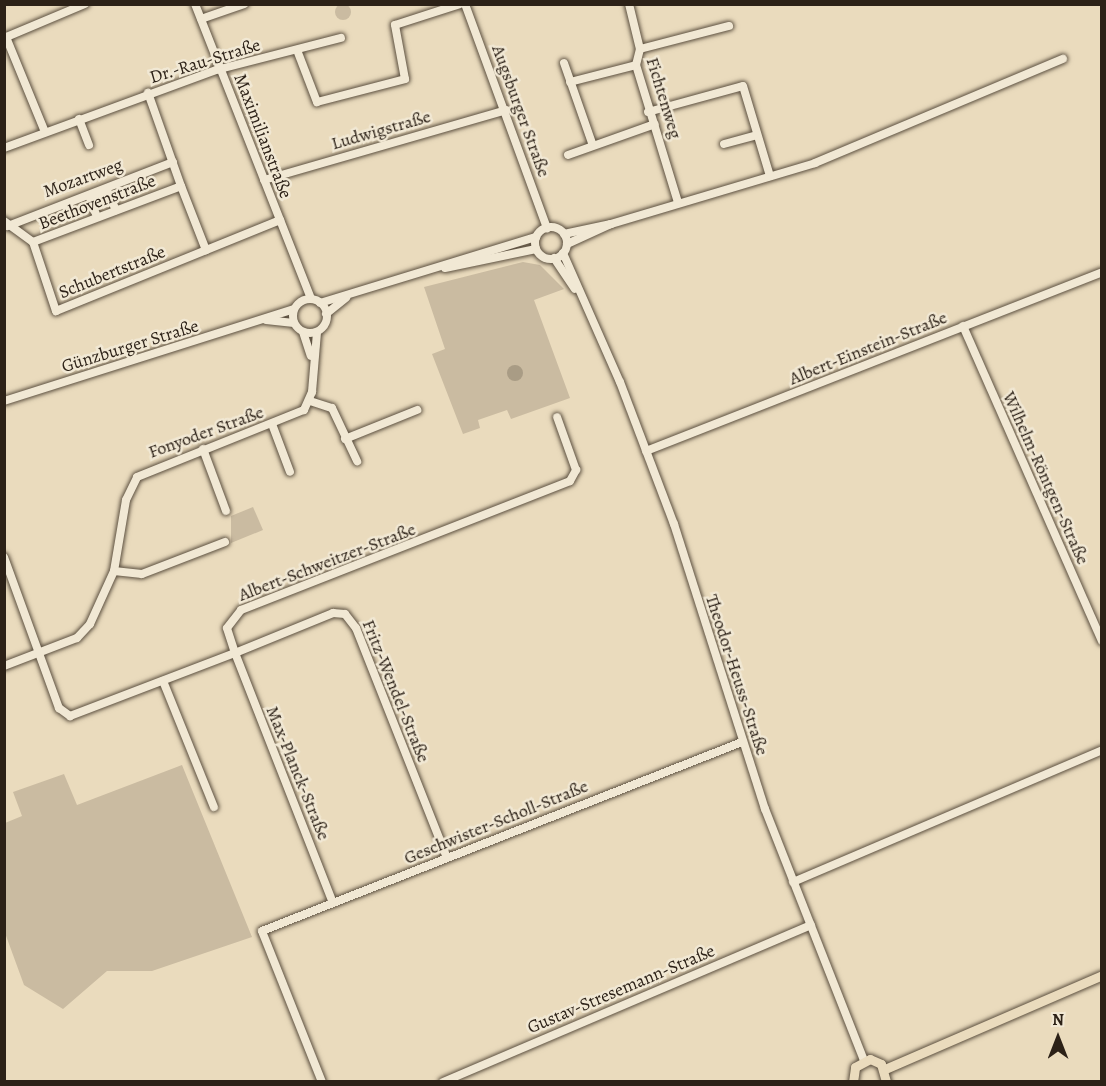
<!DOCTYPE html>
<meta charset="utf-8">
<style>
body{margin:0}
#map{position:relative;width:1106px;height:1086px;overflow:hidden;background:#eadbbd;font-family:Alegreya,serif}
div>[style]{position:absolute}
[style*='--x']{left:calc(var(--x)*1px);top:calc(var(--y)*1px);width:calc(var(--w)*1px);rotate:calc(var(--a)*1deg)}
.green>*{inset:0;background:#cabba1}
.round{border-radius:50%}
.water>*{inset:0;background:#a99c85}
.roads{filter:drop-shadow(0 0 2px #5c5040) drop-shadow(0 0 2px #5c5040)}
.minor>*{height:8px;margin:-4px;padding:0 4px;transform-origin:4px;border-radius:4px;background:#f1e8d4}
.minor>.ring{margin:-4px;padding:0;box-sizing:content-box;background:none;border:8px solid #f1e8d4;border-radius:50%}
.major>*{height:9px;margin:-4.5px;padding:0 4.5px;transform-origin:4.5px;border-radius:4.5px;background:#eadbbd}
span{translate:-50% -50%;white-space:nowrap;text-align:center;line-height:1.15;-webkit-text-stroke:5px #f1e8d4;paint-order:stroke}
.street-label{font-size:18px;color:#2c2117}
.frame{position:absolute;inset:0;border:6px solid #2c2117;pointer-events:none}
.north{position:absolute;left:1028px;top:1008px;width:60px;height:60px;-webkit-text-stroke:4px #f1e8d4;paint-order:stroke;rotate:0deg;font-size:16px;font-weight:700;line-height:24px;text-align:center;color:#2c2117}
.north::after{content:'';display:block;margin:auto;width:21px;height:27px;background:#2c2117;clip-path:polygon(50% 0,100% 100%,50% 72%,0 100%)}
</style>
<div id="map">
<div class="green">
<div class="round" style="left:335px;top:4px;width:16px;height:16px"></div>
<div style="clip-path:polygon(523px 262px,540px 265px,564px 289px,534px 300px,570px 398px,511px 419px,507px 410px,478px 420px,480px 428px,463px 434px,432px 354px,445px 349px,424px 287px)"></div>
<div style="clip-path:polygon(253px 507px,263px 530px,231px 543px,231px 516px)"></div>
<div style="clip-path:polygon(182px 765px,252px 937px,152px 971px,107px 971px,63px 1009px,24px 985px,5px 933px,5px 823px,22px 816px,13px 792px,64px 774px,77px 805px)"></div>
</div>
<div class="water">
<div class="round" style="left:507px;top:365px;width:16px;height:16px"></div>
</div>
<div class="roads">
<div class="minor">
<div style="--x:195;--y:4;--w:317;--a:68.5"></div>
<div style="--x:465;--y:4;--w:239;--a:69.9"></div>
<div style="--x:629;--y:4;--w:46;--a:76.3"></div>
<div style="--x:640;--y:49;--w:16;--a:104"></div>
<div style="--x:636;--y:65;--w:143;--a:73"></div>
<div style="--x:201;--y:19;--w:46;--a:-19.2"></div>
<div style="--x:6;--y:37;--w:103;--a:67.7"></div>
<div style="--x:4;--y:38;--w:88;--a:-22.8"></div>
<div style="--x:640;--y:49;--w:92;--a:-14.5"></div>
<div style="--x:297;--y:50;--w:56;--a:69"></div>
<div style="--x:317;--y:102;--w:91;--a:-14.6"></div>
<div style="--x:405;--y:79;--w:55;--a:-100.5"></div>
<div style="--x:395;--y:25;--w:68;--a:-17.9"></div>
<div style="--x:564;--y:63;--w:85;--a:70.7"></div>
<div style="--x:570;--y:82;--w:68;--a:-14.4"></div>
<div style="--x:648;--y:112;--w:98;--a:-15.3"></div>
<div style="--x:743;--y:86;--w:94;--a:73.3"></div>
<div style="--x:79;--y:119;--w:28;--a:69"></div>
<div style="--x:724;--y:144;--w:34;--a:-15"></div>
<div style="--x:4;--y:148;--w:226;--a:-20.2"></div>
<div style="--x:216;--y:70;--w:129;--a:-14.4"></div>
<div style="--x:568;--y:155;--w:92;--a:-19.6"></div>
<div style="--x:264;--y:180;--w:252;--a:-16.1"></div>
<div style="--x:181;--y:186;--w:69;--a:68.7"></div>
<div style="--x:97;--y:217;--w:20;--a:-110"></div>
<div style="--x:90;--y:198;--w:19;--a:-16"></div>
<div style="--x:108;--y:193;--w:19;--a:65"></div>
<div style="--x:4;--y:221;--w:36;--a:36"></div>
<div style="--x:33;--y:242;--w:73;--a:71.6"></div>
<div style="--x:56;--y:311;--w:242;--a:-22.1"></div>
<div style="--x:8;--y:226;--w:177;--a:-21.2"></div>
<div class="ring" style="left:535px;top:227px;width:24px;height:24px"></div>
<div style="--x:564;--y:234;--w:48;--a:-12"></div>
<div style="--x:33;--y:242;--w:158;--a:-20.7"></div>
<div style="--x:181;--y:186;--w:99;--a:-109.5"></div>
<div style="--x:567;--y:244;--w:48;--a:-24.4"></div>
<div style="--x:611;--y:224;--w:213;--a:-16.6"></div>
<div style="--x:815;--y:163;--w:269;--a:-22.8"></div>
<div style="--x:563;--y:253;--w:141;--a:66.2"></div>
<div style="--x:620;--y:382;--w:152;--a:69.2"></div>
<div style="--x:674;--y:524;--w:299;--a:72.3"></div>
<div style="--x:765;--y:809;--w:270;--a:68.5"></div>
<div style="--x:554;--y:258;--w:37;--a:56"></div>
<div style="--x:445;--y:268;--w:93;--a:-11.8"></div>
<div class="ring" style="left:293px;top:299px;width:26px;height:26px"></div>
<div style="--x:320;--y:303;--w:226;--a:-17"></div>
<div style="--x:326;--y:314;--w:26;--a:-39"></div>
<div style="--x:266;--y:320;--w:28;--a:6"></div>
<div style="--x:963;--y:326;--w:344;--a:66.2"></div>
<div style="--x:303;--y:332;--w:25;--a:72"></div>
<div style="--x:4;--y:401;--w:304;--a:-17.6"></div>
<div style="--x:310;--y:401;--w:23;--a:18"></div>
<div style="--x:332;--y:408;--w:59;--a:64.7"></div>
<div style="--x:272;--y:424;--w:51;--a:69.4"></div>
<div style="--x:345;--y:439;--w:78;--a:-21.9"></div>
<div style="--x:203;--y:449;--w:66;--a:69.6"></div>
<div style="--x:646;--y:451;--w:490;--a:-21.4"></div>
<div style="--x:4;--y:557;--w:161;--a:70"></div>
<div style="--x:59;--y:708;--w:14;--a:36"></div>
<div style="--x:70;--y:716;--w:177;--a:-20.9"></div>
<div style="--x:235;--y:653;--w:26;--a:-108"></div>
<div style="--x:227;--y:628;--w:23;--a:-52"></div>
<div style="--x:241;--y:610;--w:353;--a:-21.4"></div>
<div style="--x:570;--y:481;--w:13;--a:-61"></div>
<div style="--x:576;--y:470;--w:56;--a:-109.7"></div>
<div style="--x:114;--y:571;--w:28;--a:6"></div>
<div style="--x:142;--y:574;--w:89;--a:-21.1"></div>
<div style="--x:4;--y:666;--w:78;--a:-21"></div>
<div style="--x:77;--y:638;--w:19;--a:-47"></div>
<div style="--x:90;--y:624;--w:58;--a:-65.6"></div>
<div style="--x:114;--y:571;--w:72;--a:-80.4"></div>
<div style="--x:126;--y:500;--w:25;--a:-64"></div>
<div style="--x:137;--y:477;--w:180;--a:-21.9"></div>
<div style="--x:304;--y:410;--w:20;--a:-66"></div>
<div style="--x:312;--y:392;--w:60;--a:-85.2"></div>
<div style="--x:163;--y:681;--w:136;--a:68"></div>
<div style="--x:793;--y:882;--w:336;--a:-23.1"></div>
<div style="--x:333;--y:903;--w:269;--a:-111.4"></div>
<div style="--x:235;--y:653;--w:106;--a:-22.2"></div>
<div style="--x:333;--y:613;--w:12;--a:5"></div>
<div style="--x:345;--y:614;--w:18;--a:52"></div>
<div style="--x:356;--y:628;--w:247;--a:68.4"></div>
<div style="--x:322;--y:1082;--w:162;--a:-111.7"></div>
<div style="--x:262;--y:931;--w:516;--a:-21.49"></div>
<div style="--x:443;--y:1082;--w:400;--a:-23.1"></div>
</div>
<div class="major">
<div style="--x:885;--y:1069;--w:236;--a:-23.4"></div>
<div style="--x:853;--y:1082;--w:15;--a:-82"></div>
<div style="--x:855;--y:1067;--w:17;--a:-28"></div>
<div style="--x:870;--y:1059;--w:12;--a:24"></div>
<div style="--x:881;--y:1064;--w:19;--a:74"></div>
</div>
</div>
<div class="street-label">
<span style="left:205px;top:61px;rotate:-17deg">Dr.-Rau-Straße</span>
<span style="left:664px;top:98px;rotate:73deg">Fichtenweg</span>
<span style="left:521px;top:111px;rotate:70deg">Augsburger Straße</span>
<span style="left:381px;top:130px;rotate:-16deg">Ludwigstraße</span>
<span style="left:263px;top:136px;rotate:69deg">Maximilianstraße</span>
<span style="left:83px;top:178px;rotate:-20deg">Mozartweg</span>
<span style="left:97px;top:202px;rotate:-21deg">Beethovenstraße</span>
<span style="left:112px;top:272px;rotate:-22deg">Schubertstraße</span>
<span style="left:130px;top:346px;rotate:-17deg">Günzburger Straße</span>
<span style="left:868px;top:348px;rotate:-22deg">Albert-Einstein-Straße</span>
<span style="left:206px;top:432px;rotate:-20deg">Fonyoder Straße</span>
<span style="left:1046px;top:478px;rotate:66deg">Wilhelm-Röntgen-Straße</span>
<span style="left:327px;top:562px;rotate:-21deg">Albert-Schweitzer-Straße</span>
<span style="left:737px;top:675px;rotate:72deg">Theodor-Heuss-Straße</span>
<span style="left:396px;top:691px;rotate:68deg">Fritz-Wendel-Straße</span>
<span style="left:298px;top:773px;rotate:68deg">Max-Planck-Straße</span>
<span style="left:496px;top:822px;rotate:-22deg">Geschwister-Scholl-Straße</span>
<span style="left:621px;top:989px;rotate:-23deg">Gustav-Stresemann-Straße</span>
</div>
<div class="frame"></div>
<div class="north">N</div>
</div>
